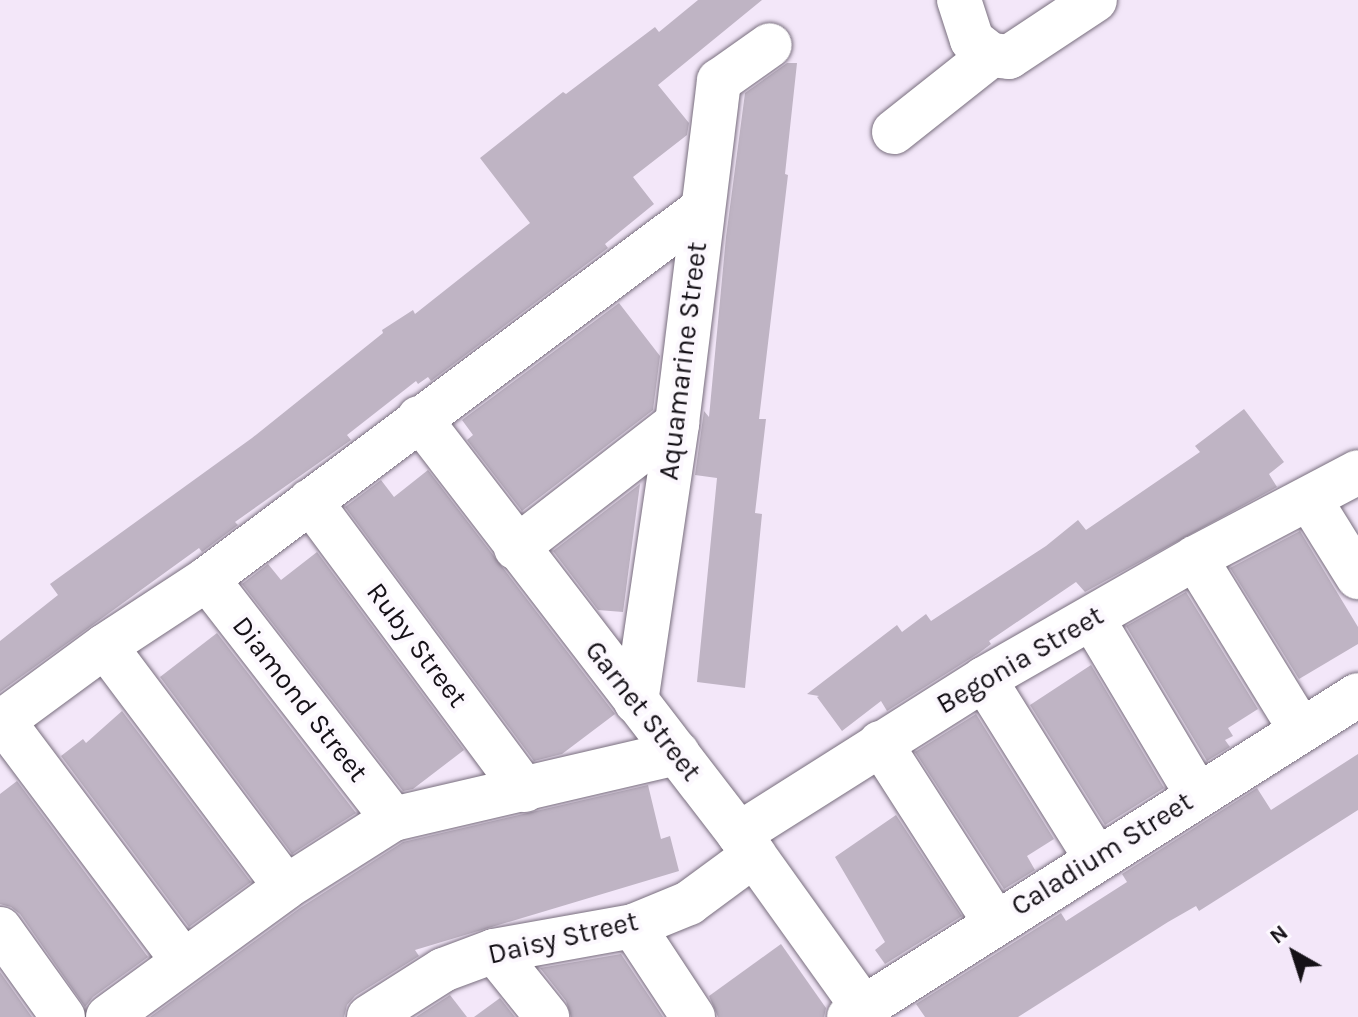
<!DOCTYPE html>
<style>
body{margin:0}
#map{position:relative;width:1358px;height:1017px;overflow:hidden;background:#f3e7f9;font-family:Karla,sans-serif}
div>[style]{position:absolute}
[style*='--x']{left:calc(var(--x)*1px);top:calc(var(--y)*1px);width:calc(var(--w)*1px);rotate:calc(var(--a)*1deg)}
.building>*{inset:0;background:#bfb4c4}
.roads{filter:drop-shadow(0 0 2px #786e7d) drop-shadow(0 0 2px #786e7d)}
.street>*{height:44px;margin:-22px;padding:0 22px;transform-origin:22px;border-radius:22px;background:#fff}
span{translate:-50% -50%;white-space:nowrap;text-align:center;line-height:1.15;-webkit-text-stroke:8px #fcf8fe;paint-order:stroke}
.street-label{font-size:28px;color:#151117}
.north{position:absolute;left:1254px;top:913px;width:80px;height:80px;-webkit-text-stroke:6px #fcf8fe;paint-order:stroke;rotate:321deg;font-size:22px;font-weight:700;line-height:32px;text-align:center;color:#151117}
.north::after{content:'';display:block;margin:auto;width:28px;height:36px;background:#151117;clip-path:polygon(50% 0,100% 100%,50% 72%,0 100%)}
</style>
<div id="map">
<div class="building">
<div style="clip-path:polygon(698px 0,762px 0,658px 85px,689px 123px,687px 135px,633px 177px,654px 204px,605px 244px,608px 248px,431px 381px,428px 377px,418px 384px,416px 381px,347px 435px,351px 440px,235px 522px,238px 525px,202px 552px,199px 548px,0 692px,0 641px,58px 595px,50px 584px,252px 438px,383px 333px,382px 330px,413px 310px,415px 314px,530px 223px,480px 158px,563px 92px,566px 94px,655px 27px,659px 32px)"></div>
<div style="clip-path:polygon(787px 63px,797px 63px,785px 174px,788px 175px,759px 419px,766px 419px,755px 513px,762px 514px,745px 688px,697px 682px,717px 478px,695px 475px,704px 411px,709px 417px,726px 237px,745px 93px)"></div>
<div style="clip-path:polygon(619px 303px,660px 356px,653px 410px,522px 511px,467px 440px,473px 435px,462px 420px)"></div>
<div style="clip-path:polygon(1244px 409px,1284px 462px,1269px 474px,1277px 487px,1085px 592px,1076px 582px,989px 641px,991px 644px,979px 653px,887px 711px,881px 701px,842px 731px,817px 697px,819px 696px,807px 694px,897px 625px,902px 632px,926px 614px,931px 621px,1046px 546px,1078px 520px,1086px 530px,1200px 452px,1195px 446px)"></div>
<div style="clip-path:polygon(428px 470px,615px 714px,562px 754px,534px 761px,345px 507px,381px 480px,394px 497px)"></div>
<div style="clip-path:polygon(640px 484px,623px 612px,598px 610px,553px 551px)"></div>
<div style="clip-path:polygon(1300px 531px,1358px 627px,1358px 644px,1299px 679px,1230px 568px)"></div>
<div style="clip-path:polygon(317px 552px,464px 750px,413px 789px,403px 791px,242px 584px,268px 564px,281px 580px)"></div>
<div style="clip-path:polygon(1186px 592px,1258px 709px,1228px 728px,1233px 736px,1225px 740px,1230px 747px,1207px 761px,1126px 626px)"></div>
<div style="clip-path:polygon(217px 633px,356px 813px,292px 854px,160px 677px)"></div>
<div style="clip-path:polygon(1091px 665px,1164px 788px,1105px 825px,1030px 705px)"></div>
<div style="clip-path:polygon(122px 711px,251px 882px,189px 927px,61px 756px,83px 739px,86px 743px)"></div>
<div style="clip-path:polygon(976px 714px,1054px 839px,1027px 856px,1035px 870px,1004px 889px,915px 752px)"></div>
<div style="clip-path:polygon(1358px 754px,1358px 810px,1199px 911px,1196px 906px,1168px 922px,1018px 1017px,925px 1017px,916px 1004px,1061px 913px,1066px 921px,1127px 882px,1122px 874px,1257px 788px,1271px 810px)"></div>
<div style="clip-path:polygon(17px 781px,148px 957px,93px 997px,85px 1007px,20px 914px,11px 907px,0 904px,0 794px)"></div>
<div style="clip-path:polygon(648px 785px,661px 839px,670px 836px,679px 871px,415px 950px,419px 956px,355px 996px,347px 1005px,344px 1017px,150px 1017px,300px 908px,403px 842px)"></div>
<div style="clip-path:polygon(896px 815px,962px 916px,885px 964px,875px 950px,885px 942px,835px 857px)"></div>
<div style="clip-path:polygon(781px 944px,826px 1008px,824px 1017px,718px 1017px,709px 996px)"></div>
<div style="clip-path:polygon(621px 954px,663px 1017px,571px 1017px,566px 1001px,540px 968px)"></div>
<div style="clip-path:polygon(0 972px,32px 1017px,0 1017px)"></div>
<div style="clip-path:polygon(450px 995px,467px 1017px,416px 1017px)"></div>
<div style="clip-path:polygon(500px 998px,515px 1017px,474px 1017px)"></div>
</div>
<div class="roads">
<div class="street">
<div style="--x:959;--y:0;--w:42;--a:72"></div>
<div style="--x:972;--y:40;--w:24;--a:38"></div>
<div style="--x:991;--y:55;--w:18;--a:6"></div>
<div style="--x:1009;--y:57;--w:103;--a:-33.5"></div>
<div style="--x:894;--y:132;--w:124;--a:-38.4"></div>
<div style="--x:419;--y:418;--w:525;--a:52.43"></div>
<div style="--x:739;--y:834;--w:213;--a:54.4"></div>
<div style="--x:1310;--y:500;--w:91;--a:58.1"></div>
<div style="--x:310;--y:501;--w:360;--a:53.4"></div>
<div style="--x:516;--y:548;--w:204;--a:-37.8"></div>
<div style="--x:1195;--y:558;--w:201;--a:58.4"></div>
<div style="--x:207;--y:579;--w:304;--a:52.2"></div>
<div style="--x:1092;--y:618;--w:205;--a:59.2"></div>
<div style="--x:105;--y:646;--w:301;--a:53.1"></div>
<div style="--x:984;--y:679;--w:211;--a:58"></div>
<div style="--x:636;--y:702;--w:282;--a:-81.6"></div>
<div style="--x:677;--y:423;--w:345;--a:-83"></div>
<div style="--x:719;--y:81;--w:62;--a:-35.2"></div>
<div style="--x:3;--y:721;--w:300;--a:53.1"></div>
<div style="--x:0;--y:723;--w:130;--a:-36.3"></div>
<div style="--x:105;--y:646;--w:122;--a:-33.3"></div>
<div style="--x:207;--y:579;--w:617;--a:-36.76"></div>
<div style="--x:880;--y:743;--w:213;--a:57.3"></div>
<div style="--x:739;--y:834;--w:290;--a:-32.3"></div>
<div style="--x:984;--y:679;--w:243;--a:-29.8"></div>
<div style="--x:1195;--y:558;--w:184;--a:-27.8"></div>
<div style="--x:633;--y:926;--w:109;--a:56.6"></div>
<div style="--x:0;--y:929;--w:108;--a:54.4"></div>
<div style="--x:494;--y:951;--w:85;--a:51.2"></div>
<div style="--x:108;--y:1017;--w:220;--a:-36.1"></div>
<div style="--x:286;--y:887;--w:127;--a:-32.4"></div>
<div style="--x:393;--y:819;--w:292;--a:-13.1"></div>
<div style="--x:369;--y:1017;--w:88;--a:-32.4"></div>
<div style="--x:443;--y:970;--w:54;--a:-20.4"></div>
<div style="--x:494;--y:951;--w:141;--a:-10.2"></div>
<div style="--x:633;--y:926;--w:61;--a:-22.3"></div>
<div style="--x:689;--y:903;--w:81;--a:-36.4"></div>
<div style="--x:849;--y:1017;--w:602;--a:-32.32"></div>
</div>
</div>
<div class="street-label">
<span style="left:683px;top:361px;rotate:-83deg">Aquamarine Street</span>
<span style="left:417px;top:645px;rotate:53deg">Ruby Street</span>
<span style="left:1020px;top:660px;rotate:-30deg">Begonia Street</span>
<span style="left:300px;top:699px;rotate:52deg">Diamond Street</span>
<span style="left:643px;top:711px;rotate:52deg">Garnet Street</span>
<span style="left:1102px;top:854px;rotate:-32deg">Caladium Street</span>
<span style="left:563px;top:938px;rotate:-13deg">Daisy Street</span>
</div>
<div class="north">N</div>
</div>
